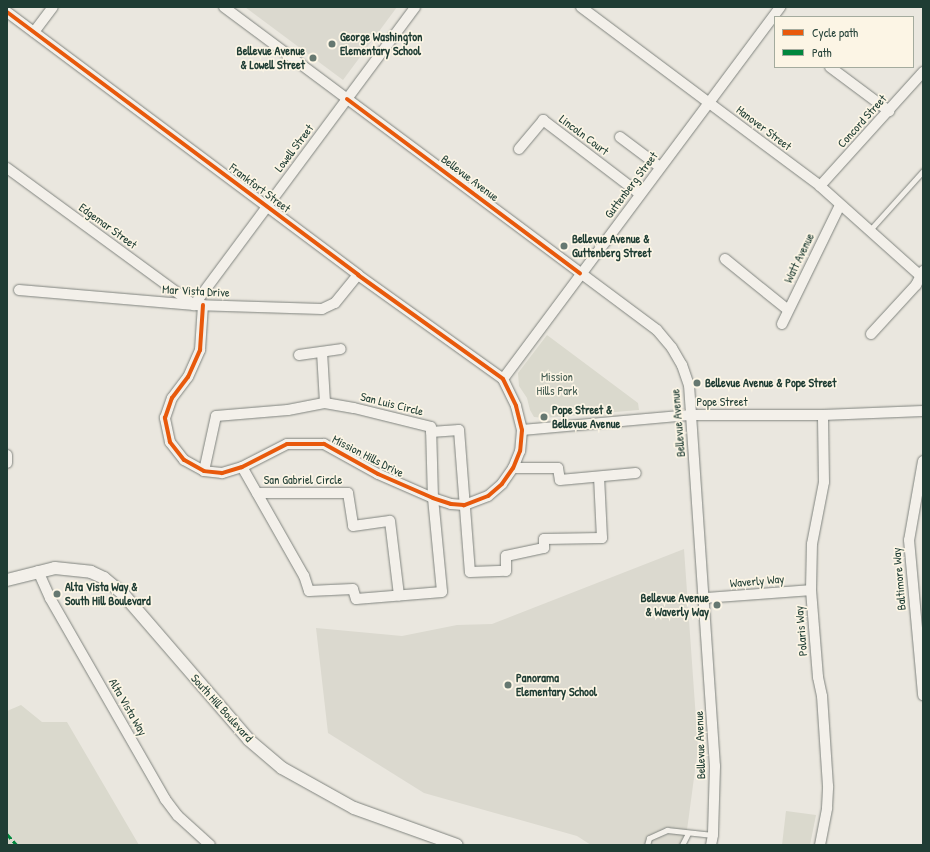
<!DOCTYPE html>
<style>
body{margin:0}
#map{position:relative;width:930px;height:852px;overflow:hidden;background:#eae7df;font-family:"Patrick Hand",sans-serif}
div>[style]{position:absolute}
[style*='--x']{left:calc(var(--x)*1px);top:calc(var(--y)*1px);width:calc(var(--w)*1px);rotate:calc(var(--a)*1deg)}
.built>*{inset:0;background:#dbd9cf}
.green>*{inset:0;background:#dad9cd}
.roads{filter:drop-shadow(0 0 1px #80847f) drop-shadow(0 0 1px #80847f)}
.service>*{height:5px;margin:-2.5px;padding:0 2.5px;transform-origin:2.5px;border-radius:2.5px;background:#f3f0ea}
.minor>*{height:10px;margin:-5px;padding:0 5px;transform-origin:5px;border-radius:5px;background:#f3f0ea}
.tertiary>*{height:12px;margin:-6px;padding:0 6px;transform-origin:6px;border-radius:6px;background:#f3f0ea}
.quiet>*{height:3px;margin-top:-1.5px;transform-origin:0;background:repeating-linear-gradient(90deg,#00873e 0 6px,transparent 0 9px)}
.cycleway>*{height:4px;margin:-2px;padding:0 2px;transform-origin:2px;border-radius:2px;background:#e8590c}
.dots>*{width:11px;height:11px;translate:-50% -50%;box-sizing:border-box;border:2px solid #fcf5e5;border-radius:50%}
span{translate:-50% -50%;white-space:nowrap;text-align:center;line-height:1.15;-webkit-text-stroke:3.5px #fcf5e5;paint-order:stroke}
.poi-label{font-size:12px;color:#1f3d34;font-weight:700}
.left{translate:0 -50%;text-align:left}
.right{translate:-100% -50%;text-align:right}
.street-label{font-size:12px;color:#1f3d34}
.park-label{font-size:12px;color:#425a50}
.frame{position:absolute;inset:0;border:8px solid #1f3d34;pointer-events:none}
.legend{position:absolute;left:774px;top:16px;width:140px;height:52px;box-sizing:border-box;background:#fcf5e5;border:1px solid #a4ab9e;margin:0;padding:5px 7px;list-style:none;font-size:12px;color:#1f3d34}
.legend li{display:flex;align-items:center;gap:8px;height:20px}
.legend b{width:20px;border:1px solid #a4ab9e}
</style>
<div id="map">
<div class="built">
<div style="clip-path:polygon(245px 7px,397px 7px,343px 80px)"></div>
<div style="clip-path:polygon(684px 549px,698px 748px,685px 845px,591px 845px,577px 836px,424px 793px,328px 733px,316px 628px,402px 636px,457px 625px,492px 624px)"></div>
</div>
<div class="green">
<div style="clip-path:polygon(547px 335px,638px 403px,639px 410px,544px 418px,534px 417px,530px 410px,527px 398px,519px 386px,518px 373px)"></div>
<div style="clip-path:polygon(21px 705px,42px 722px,67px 722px,139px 845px,7px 845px,7px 711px)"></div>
<div style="clip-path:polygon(786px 811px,816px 815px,810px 845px,782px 845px)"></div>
</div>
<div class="roads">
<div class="service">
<div style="--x:869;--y:231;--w:81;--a:-48"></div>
<div style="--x:647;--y:845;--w:7;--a:-74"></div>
<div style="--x:649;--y:838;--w:20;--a:-24"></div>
<div style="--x:667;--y:830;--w:46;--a:6.2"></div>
<div style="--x:682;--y:845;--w:13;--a:-63"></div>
</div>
<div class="minor">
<div style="--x:224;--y:7;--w:540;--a:36.72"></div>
<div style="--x:657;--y:330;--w:23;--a:50"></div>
<div style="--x:672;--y:348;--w:20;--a:60"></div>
<div style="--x:682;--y:365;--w:21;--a:71"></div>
<div style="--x:689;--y:385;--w:30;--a:86"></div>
<div style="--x:691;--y:415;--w:352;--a:86.1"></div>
<div style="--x:715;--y:766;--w:69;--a:91.7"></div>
<div style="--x:713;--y:835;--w:10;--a:101"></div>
<div style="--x:581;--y:7;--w:299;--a:36.8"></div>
<div style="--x:820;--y:186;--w:138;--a:41.8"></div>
<div style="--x:7;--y:12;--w:439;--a:36.8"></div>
<div style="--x:358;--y:275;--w:178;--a:35.6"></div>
<div style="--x:503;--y:379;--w:30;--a:64"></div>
<div style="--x:516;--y:406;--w:25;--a:76"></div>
<div style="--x:522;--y:430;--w:21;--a:95"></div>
<div style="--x:520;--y:451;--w:18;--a:112"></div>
<div style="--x:513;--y:468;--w:19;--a:125"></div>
<div style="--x:502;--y:484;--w:18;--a:139"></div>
<div style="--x:488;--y:496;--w:26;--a:159"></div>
<div style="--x:464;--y:505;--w:13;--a:-176"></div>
<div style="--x:451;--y:504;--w:19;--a:-162"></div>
<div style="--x:433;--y:498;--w:60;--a:-156.4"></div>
<div style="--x:378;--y:474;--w:62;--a:-150.9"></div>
<div style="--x:324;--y:444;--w:37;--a:180"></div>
<div style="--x:287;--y:444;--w:51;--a:152.9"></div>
<div style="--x:242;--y:467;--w:21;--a:163"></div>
<div style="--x:222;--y:473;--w:18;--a:-174"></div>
<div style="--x:204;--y:471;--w:23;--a:-151"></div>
<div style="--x:184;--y:460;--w:23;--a:-128"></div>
<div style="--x:170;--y:442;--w:25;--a:-102"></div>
<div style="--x:165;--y:418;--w:21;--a:-71"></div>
<div style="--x:172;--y:398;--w:26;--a:-53"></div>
<div style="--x:188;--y:377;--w:30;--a:-66"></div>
<div style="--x:200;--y:350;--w:45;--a:-86.2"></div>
<div style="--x:34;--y:32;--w:31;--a:-53"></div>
<div style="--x:830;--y:67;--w:74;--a:36.7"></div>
<div style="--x:620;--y:137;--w:50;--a:36.9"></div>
<div style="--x:519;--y:149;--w:38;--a:-50"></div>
<div style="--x:543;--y:120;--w:122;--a:37.3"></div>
<div style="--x:7;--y:168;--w:232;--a:36.2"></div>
<div style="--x:194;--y:305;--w:371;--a:-53.4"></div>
<div style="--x:820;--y:186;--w:154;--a:-47.9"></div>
<div style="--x:725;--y:259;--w:81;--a:39"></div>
<div style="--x:19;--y:290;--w:176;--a:4.9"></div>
<div style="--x:194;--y:305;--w:128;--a:1.8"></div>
<div style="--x:322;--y:309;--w:14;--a:-25"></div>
<div style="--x:335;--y:303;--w:36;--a:-51"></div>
<div style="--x:782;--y:324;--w:132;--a:-64"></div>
<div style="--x:871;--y:334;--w:67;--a:-47.4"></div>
<div style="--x:916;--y:285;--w:16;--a:-63"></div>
<div style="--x:322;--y:352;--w:51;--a:86.6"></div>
<div style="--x:299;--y:355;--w:42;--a:-8.1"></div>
<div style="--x:503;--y:379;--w:464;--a:-53.3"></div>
<div style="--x:522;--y:430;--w:170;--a:-5.1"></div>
<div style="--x:691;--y:415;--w:132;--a:0"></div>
<div style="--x:823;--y:415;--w:100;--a:-2.3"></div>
<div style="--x:431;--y:432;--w:28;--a:-4"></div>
<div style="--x:459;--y:430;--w:142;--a:85.6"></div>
<div style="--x:470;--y:572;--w:36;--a:-2"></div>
<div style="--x:506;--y:571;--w:15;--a:-90"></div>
<div style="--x:506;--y:556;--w:39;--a:-12"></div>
<div style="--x:544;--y:548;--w:9;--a:-90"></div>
<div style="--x:544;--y:539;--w:58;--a:-1"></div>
<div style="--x:602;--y:538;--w:61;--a:-92.8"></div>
<div style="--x:7;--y:455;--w:8;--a:90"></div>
<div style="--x:923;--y:461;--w:80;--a:100"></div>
<div style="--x:909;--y:540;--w:156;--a:84.8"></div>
<div style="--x:513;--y:468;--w:45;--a:0"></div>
<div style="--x:558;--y:468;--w:12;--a:81"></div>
<div style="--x:560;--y:480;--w:76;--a:-5.3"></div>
<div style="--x:204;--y:471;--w:56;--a:-77.7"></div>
<div style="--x:216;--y:416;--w:72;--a:-4.8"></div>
<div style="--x:288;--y:410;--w:38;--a:-11"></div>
<div style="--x:325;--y:403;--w:29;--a:10"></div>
<div style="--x:354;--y:408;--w:79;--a:13.9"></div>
<div style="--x:431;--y:427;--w:71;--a:88.4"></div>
<div style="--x:433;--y:498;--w:94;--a:84.5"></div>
<div style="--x:442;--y:592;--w:86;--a:175.3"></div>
<div style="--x:356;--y:599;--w:10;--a:-107"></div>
<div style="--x:353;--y:589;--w:44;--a:177.4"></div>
<div style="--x:309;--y:591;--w:16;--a:-108"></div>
<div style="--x:304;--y:576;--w:125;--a:-119.6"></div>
<div style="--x:257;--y:493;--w:91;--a:0"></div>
<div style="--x:348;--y:493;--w:33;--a:81"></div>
<div style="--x:353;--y:526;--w:37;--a:-8"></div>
<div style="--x:390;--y:521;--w:75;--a:83.1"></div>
<div style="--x:38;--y:571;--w:30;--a:66"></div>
<div style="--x:50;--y:598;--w:232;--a:60.2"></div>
<div style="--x:165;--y:799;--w:21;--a:53"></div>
<div style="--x:178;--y:816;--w:43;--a:42.2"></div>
<div style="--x:705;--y:598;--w:106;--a:-4.3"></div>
<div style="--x:820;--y:845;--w:38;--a:-79"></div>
<div style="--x:827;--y:808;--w:22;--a:-87"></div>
<div style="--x:828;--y:786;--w:90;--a:-93.8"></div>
<div style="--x:822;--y:696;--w:19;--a:-102"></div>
<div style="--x:818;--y:677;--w:87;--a:-94.6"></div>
<div style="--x:811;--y:590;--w:46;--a:-88.8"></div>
<div style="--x:812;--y:544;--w:63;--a:-79"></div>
<div style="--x:824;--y:482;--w:67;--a:-90.9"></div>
</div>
<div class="tertiary">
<div style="--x:7;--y:580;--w:49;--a:-14"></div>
<div style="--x:55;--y:568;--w:36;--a:6"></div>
<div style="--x:91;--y:572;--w:14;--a:25"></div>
<div style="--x:104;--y:578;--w:26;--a:40"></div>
<div style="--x:124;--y:595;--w:191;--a:49.2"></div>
<div style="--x:249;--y:740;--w:43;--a:40.3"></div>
<div style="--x:282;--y:768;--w:82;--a:29.1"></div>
<div style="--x:354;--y:808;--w:109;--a:19.8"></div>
</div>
</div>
<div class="quiet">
<div style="--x:7;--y:834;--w:15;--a:48"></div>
</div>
<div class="cycleway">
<div style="--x:7;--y:12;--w:439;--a:36.8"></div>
<div style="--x:358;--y:275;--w:178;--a:35.6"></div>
<div style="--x:503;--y:379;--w:30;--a:64"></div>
<div style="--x:516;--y:406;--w:25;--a:76"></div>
<div style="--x:522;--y:430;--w:21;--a:95"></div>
<div style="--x:520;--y:451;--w:18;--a:112"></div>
<div style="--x:513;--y:468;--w:19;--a:125"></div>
<div style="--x:502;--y:484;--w:18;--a:139"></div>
<div style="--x:488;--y:496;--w:26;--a:159"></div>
<div style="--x:464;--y:505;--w:13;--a:-176"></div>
<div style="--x:451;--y:504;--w:19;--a:-162"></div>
<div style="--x:433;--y:498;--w:60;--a:-156.4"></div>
<div style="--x:378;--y:474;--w:62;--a:-150.9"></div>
<div style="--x:324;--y:444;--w:37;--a:180"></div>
<div style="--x:287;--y:444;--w:51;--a:152.9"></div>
<div style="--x:242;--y:467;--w:21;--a:163"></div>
<div style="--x:222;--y:473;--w:18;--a:-174"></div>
<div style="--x:204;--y:471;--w:23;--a:-151"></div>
<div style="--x:184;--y:460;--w:23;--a:-128"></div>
<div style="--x:170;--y:442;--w:25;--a:-102"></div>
<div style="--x:165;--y:418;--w:21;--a:-71"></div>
<div style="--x:172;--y:398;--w:26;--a:-53"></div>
<div style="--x:188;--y:377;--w:30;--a:-66"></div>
<div style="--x:200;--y:350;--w:45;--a:-86.2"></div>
<div style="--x:347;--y:99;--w:291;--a:36.8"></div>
</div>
<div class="dots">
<div style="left:332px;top:44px;background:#667870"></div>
<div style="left:313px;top:58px;background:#667870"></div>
<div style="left:564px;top:246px;background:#667870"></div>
<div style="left:697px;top:383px;background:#667870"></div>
<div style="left:544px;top:417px;background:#667870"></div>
<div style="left:57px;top:594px;background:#667870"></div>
<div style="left:717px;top:605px;background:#667870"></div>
<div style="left:508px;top:685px;background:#667870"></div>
</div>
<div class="poi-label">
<span class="left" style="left:340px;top:44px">George Washington<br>Elementary School</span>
<span class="right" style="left:305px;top:58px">Bellevue Avenue<br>&amp; Lowell Street</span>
<span class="left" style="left:572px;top:246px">Bellevue Avenue &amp;<br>Guttenberg Street</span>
<span class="left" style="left:705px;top:383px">Bellevue Avenue &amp; Pope Street</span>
<span class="left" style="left:552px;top:417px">Pope Street &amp;<br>Bellevue Avenue</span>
<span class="left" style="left:65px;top:594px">Alta Vista Way &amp;<br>South Hill Boulevard</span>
<span class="right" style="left:709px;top:605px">Bellevue Avenue<br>&amp; Waverly Way</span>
<span class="left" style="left:516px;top:685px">Panorama<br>Elementary School</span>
</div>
<div class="street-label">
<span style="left:862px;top:121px;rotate:-48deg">Concord Street</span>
<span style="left:764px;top:128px;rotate:37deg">Hanover Street</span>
<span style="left:584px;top:135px;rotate:37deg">Lincoln Court</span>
<span style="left:294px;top:148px;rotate:-53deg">Lowell Street</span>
<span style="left:470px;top:178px;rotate:37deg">Bellevue Avenue</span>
<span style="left:631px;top:185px;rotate:-53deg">Guttenberg Street</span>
<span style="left:260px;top:188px;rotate:37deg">Frankfort Street</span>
<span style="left:108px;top:226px;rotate:36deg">Edgemar Street</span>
<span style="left:799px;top:258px;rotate:-64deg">Watt Avenue</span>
<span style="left:196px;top:291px;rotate:3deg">Mar Vista Drive</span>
<span style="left:722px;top:402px">Pope Street</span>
<span style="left:392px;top:404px;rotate:14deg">San Luis Circle</span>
<span style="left:678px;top:423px;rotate:-95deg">Bellevue Avenue</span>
<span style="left:368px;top:456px;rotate:27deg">Mission Hills Drive</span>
<span style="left:303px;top:480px">San Gabriel Circle</span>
<span style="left:899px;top:579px;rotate:-95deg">Baltimore Way</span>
<span style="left:757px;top:581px;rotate:-5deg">Waverly Way</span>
<span style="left:801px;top:631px;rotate:-95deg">Polaris Way</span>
<span style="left:128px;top:707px;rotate:60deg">Alta Vista Way</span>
<span style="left:222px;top:708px;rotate:48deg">South Hill Boulevard</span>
<span style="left:700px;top:745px;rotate:-92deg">Bellevue Avenue</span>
</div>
<div class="park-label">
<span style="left:557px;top:384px">Mission<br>Hills Park</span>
</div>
<div class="frame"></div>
<ul class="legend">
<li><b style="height:5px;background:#e8590c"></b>Cycle path</li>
<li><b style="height:5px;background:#00873e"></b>Path</li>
</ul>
</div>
